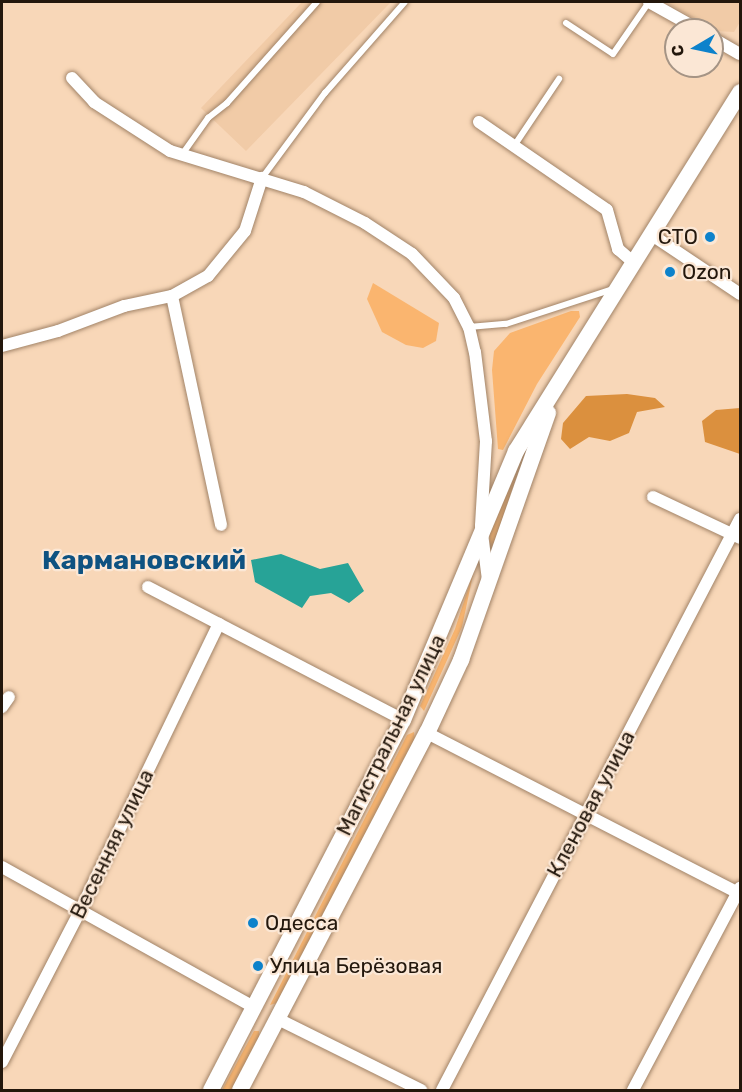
<!DOCTYPE html>
<meta charset="utf-8">
<style>
body{margin:0}
#map{position:relative;width:742px;height:1092px;overflow:hidden;background:#f8d7b8;font-family:Rubik,sans-serif}
div>[style]{position:absolute}
[style*='--x']{left:calc(var(--x)*1px);top:calc(var(--y)*1px);width:calc(var(--w)*1px);rotate:calc(var(--a)*1deg)}
.built>*{inset:0;background:#f1cba7}
.green>*{inset:0;background:#fab56f}
.forest>*{inset:0;background:#db903e}
.water>*{inset:0;background:#27a397}
.roads{filter:drop-shadow(0 0 2px #a18367) drop-shadow(0 0 2px #a18367)}
.service>*{height:6px;margin:-3px;padding:0 3px;transform-origin:3px;border-radius:3px;background:#fff}
.minor>*{height:12px;margin:-6px;padding:0 6px;transform-origin:6px;border-radius:6px;background:#fff}
.secondary>*{height:16px;margin:-8px;padding:0 8px;transform-origin:8px;border-radius:8px;background:#fff}
.dots>*{width:16px;height:16px;translate:-50% -50%;box-sizing:border-box;border:3px solid #fbe7d5;border-radius:50%}
span{translate:-50% -50%;white-space:nowrap;text-align:center;line-height:1.15;-webkit-text-stroke:4.5px #fbe7d5;paint-order:stroke}
.poi-label{font-size:21px;color:#23170c}
.right{translate:-100% -50%;text-align:right}
.left{translate:0 -50%;text-align:left}
.street-label{font-size:21px;color:#23170c}
.district-label{font-size:27px;color:#0e5281;font-weight:700}
.frame{position:absolute;inset:0;border:3px solid #23170c;pointer-events:none}
.north{position:absolute;left:664px;top:18px;width:60px;height:60px;box-sizing:border-box;background:#fbe7d5;border:2px solid #a59485;border-radius:50%;rotate:261deg;font-size:16px;font-weight:700;line-height:24px;text-align:center;color:#23170c}
.north::after{content:'';display:block;margin:auto;width:21px;height:27px;background:#0d82cb;clip-path:polygon(50% 0,100% 100%,50% 72%,0 100%)}
</style>
<div id="map">
<div class="built">
<div style="clip-path:polygon(302px 2px,391px 2px,246px 151px,201px 108px)"></div>
<div style="clip-path:polygon(666px 2px,740px 2px,740px 22px,734px 32px,716px 31px)"></div>
</div>
<div class="green">
<div style="clip-path:polygon(373px 283px,439px 323px,436px 341px,423px 348px,406px 345px,382px 332px,367px 299px)"></div>
<div style="clip-path:polygon(571px 311px,579px 311px,580px 317px,537px 384px,503px 450px,498px 449px,492px 370px,494px 351px,510px 333px)"></div>
<div style="clip-path:polygon(519px 468px,491px 555px,489px 531px)"></div>
<div style="clip-path:polygon(474px 570px,462px 627px,424px 711px,420px 706px,455px 629px)"></div>
<div style="clip-path:polygon(414px 732px,415px 740px,277px 1003px,270px 1005px,407px 735px)"></div>
<div style="clip-path:polygon(254px 1031px,259px 1031px,259px 1038px,232px 1090px,222px 1090px)"></div>
</div>
<div class="forest">
<div style="clip-path:polygon(627px 394px,655px 398px,665px 407px,637px 412px,629px 433px,610px 441px,589px 437px,570px 449px,561px 439px,563px 423px,586px 396px)"></div>
<div style="clip-path:polygon(740px 408px,740px 454px,705px 442px,702px 421px,716px 410px)"></div>
</div>
<div class="water">
<div style="clip-path:polygon(281px 554px,320px 569px,348px 563px,364px 591px,349px 603px,331px 593px,310px 596px,302px 608px,255px 582px,251px 560px)"></div>
</div>
<div class="roads">
<div class="service">
<div style="--x:566;--y:23;--w:56;--a:33.4"></div>
<div style="--x:613;--y:54;--w:63;--a:-55.3"></div>
<div style="--x:514;--y:146;--w:81;--a:-56.1"></div>
<div style="--x:181;--y:156;--w:47;--a:-54.6"></div>
<div style="--x:208;--y:118;--w:24;--a:-38"></div>
<div style="--x:227;--y:103;--w:135;--a:-48.3"></div>
<div style="--x:262;--y:178;--w:106;--a:-53.5"></div>
<div style="--x:325;--y:93;--w:121;--a:-48.7"></div>
<div style="--x:469;--y:327;--w:37;--a:-5"></div>
<div style="--x:506;--y:324;--w:113;--a:-18.1"></div>
</div>
<div class="minor">
<div style="--x:649;--y:2;--w:57;--a:29.2"></div>
<div style="--x:712;--y:38;--w:32;--a:30"></div>
<div style="--x:72;--y:78;--w:33;--a:47"></div>
<div style="--x:94;--y:102;--w:90;--a:32.8"></div>
<div style="--x:170;--y:151;--w:140;--a:17"></div>
<div style="--x:304;--y:192;--w:68;--a:26.9"></div>
<div style="--x:365;--y:223;--w:56;--a:33.4"></div>
<div style="--x:412;--y:254;--w:61;--a:46.3"></div>
<div style="--x:454;--y:298;--w:33;--a:63"></div>
<div style="--x:469;--y:327;--w:26;--a:77"></div>
<div style="--x:475;--y:352;--w:90;--a:83"></div>
<div style="--x:486;--y:441;--w:85;--a:93.4"></div>
<div style="--x:481;--y:526;--w:54;--a:82.6"></div>
<div style="--x:479;--y:122;--w:155;--a:34.5"></div>
<div style="--x:607;--y:210;--w:41;--a:74.2"></div>
<div style="--x:618;--y:249;--w:21;--a:41"></div>
<div style="--x:652;--y:235;--w:106;--a:33.8"></div>
<div style="--x:172;--y:296;--w:234;--a:77.9"></div>
<div style="--x:2;--y:346;--w:58;--a:-15"></div>
<div style="--x:58;--y:331;--w:71;--a:-20.7"></div>
<div style="--x:124;--y:306;--w:49;--a:-11.8"></div>
<div style="--x:172;--y:296;--w:41;--a:-29.1"></div>
<div style="--x:208;--y:276;--w:58;--a:-50.6"></div>
<div style="--x:245;--y:231;--w:56;--a:-72.2"></div>
<div style="--x:653;--y:497;--w:96;--a:25.2"></div>
<div style="--x:148;--y:587;--w:288;--a:27.5"></div>
<div style="--x:2;--y:707;--w:12;--a:-55"></div>
<div style="--x:427;--y:733;--w:352;--a:27.2"></div>
<div style="--x:2;--y:867;--w:288;--a:29.1"></div>
<div style="--x:278;--y:1019;--w:160;--a:26.4"></div>
<div style="--x:2;--y:1062;--w:170;--a:-62.7"></div>
<div style="--x:80;--y:911;--w:319;--a:-64.2"></div>
<div style="--x:442;--y:1090;--w:644;--a:-62.44"></div>
<div style="--x:633;--y:1090;--w:229;--a:-62.1"></div>
</div>
<div class="secondary">
<div style="--x:211;--y:1090;--w:417;--a:-62.6"></div>
<div style="--x:403;--y:720;--w:292;--a:-67.2"></div>
<div style="--x:516;--y:451;--w:423;--a:-58"></div>
<div style="--x:240;--y:1090;--w:403;--a:-62.4"></div>
<div style="--x:427;--y:733;--w:81;--a:-65"></div>
<div style="--x:461;--y:660;--w:262;--a:-70.6"></div>
</div>
</div>
<div class="dots">
<div style="left:710px;top:237px;background:#0d82cb"></div>
<div style="left:670px;top:272px;background:#0d82cb"></div>
<div style="left:253px;top:923px;background:#0d82cb"></div>
<div style="left:258px;top:966px;background:#0d82cb"></div>
</div>
<div class="poi-label">
<span class="right" style="left:698px;top:237px">СТО</span>
<span class="left" style="left:682px;top:272px">Ozon</span>
<span class="left" style="left:265px;top:923px">Одесса</span>
<span class="left" style="left:270px;top:966px">Улица Берёзовая</span>
</div>
<div class="street-label">
<span style="left:391px;top:735px;rotate:-64deg">Магистральная улица</span>
<span style="left:591px;top:804px;rotate:-62deg">Кленовая улица</span>
<span style="left:112px;top:844px;rotate:-64deg">Весенняя улица</span>
</div>
<div class="district-label">
<span style="left:144px;top:561px">Кармановский</span>
</div>
<div class="frame"></div>
<div class="north">С</div>
</div>
